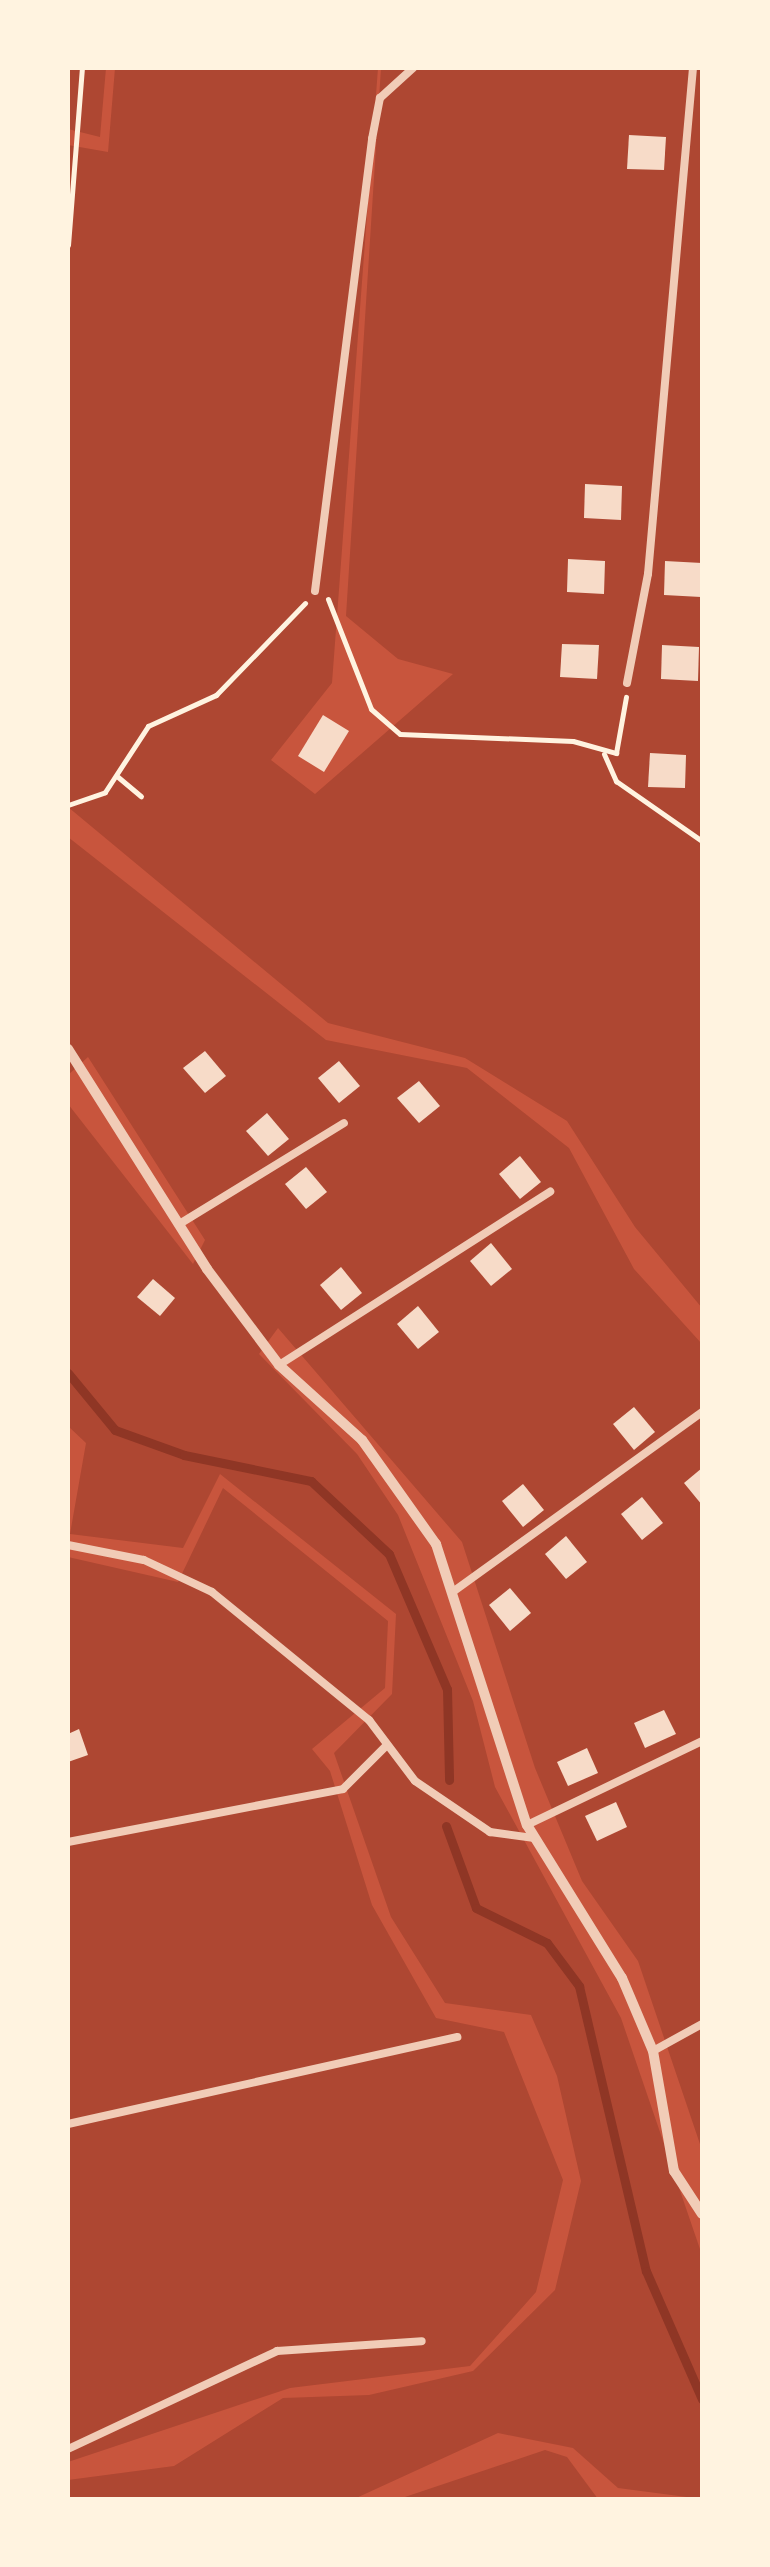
<!DOCTYPE html>
<style>
body{margin:0}
#map{position:relative;width:770px;height:2567px;overflow:hidden;background:#c8553d;font-family:Commissioner,sans-serif}
div>[style]{position:absolute}
[style*='--x']{left:calc(var(--x)*1px);top:calc(var(--y)*1px);width:calc(var(--w)*1px);rotate:calc(var(--a)*1deg)}
.green>*{inset:0;background:#ae4732}
.stream>*{height:9px;margin:-4.5px;padding:0 4.5px;transform-origin:4.5px;border-radius:4.5px;background:#8f3625}
.building>*{inset:0;background:#f7dbc8}
.path>*{height:5px;margin:-2.5px;padding:0 2.5px;transform-origin:2.5px;border-radius:2.5px;background:#fff3e0}
.service>*{height:8px;margin:-4px;padding:0 4px;transform-origin:4px;border-radius:4px;background:#f1ccb7}
.minor>*{height:10px;margin:-5px;padding:0 5px;transform-origin:5px;border-radius:5px;background:#f1ccb7}
span{translate:-50% -50%;white-space:nowrap;text-align:center;line-height:1.15;-webkit-text-stroke:10px #fff3e0;paint-order:stroke}
.frame{position:absolute;inset:0;border:70px solid #fff3e0;pointer-events:none}
</style>
<div id="map">
<div class="green">
<div style="clip-path:polygon(68px 68px,106px 68px,100px 137px,68px 129px)"></div>
<div style="clip-path:polygon(115px 68px,378px 68px,332px 683px,271px 760px,315px 794px,453px 674px,398px 659px,346px 616px,381px 68px,702px 68px,702px 1308px,635px 1227px,567px 1121px,465px 1058px,328px 1023px,68px 807px,68px 145px,108px 152px)"></div>
<div style="clip-path:polygon(68px 837px,326px 1040px,467px 1068px,569px 1148px,634px 1269px,702px 1344px,702px 2150px,638px 1961px,582px 1881px,535px 1768px,462px 1542px,278px 1328px,259px 1354px,357px 1454px,398px 1515px,473px 1701px,495px 1787px,621px 2018px,702px 2255px,702px 2499px,618px 2488px,573px 2448px,498px 2433px,354px 2499px,68px 2499px,68px 2480px,174px 2466px,283px 2398px,369px 2395px,473px 2371px,555px 2290px,581px 2181px,557px 2076px,531px 2015px,445px 2003px,391px 1917px,334px 1753px,392px 1694px,396px 1614px,220px 1474px,183px 1548px,70px 1534px,86px 1443px,68px 1426px,68px 1104px,193px 1264px,205px 1240px,88px 1057px,68px 1075px)"></div>
<div style="clip-path:polygon(223px 1488px,388px 1621px,385px 1688px,312px 1749px,330px 1771px,372px 1905px,436px 2018px,504px 2032px,563px 2180px,536px 2292px,470px 2366px,290px 2388px,68px 2462px,68px 1557px,178px 1582px)"></div>
<div style="clip-path:polygon(545px 2450px,567px 2457px,598px 2499px,399px 2499px)"></div>
</div>
<div class="stream">
<div style="--x:68;--y:1373;--w:74;--a:50.5"></div>
<div style="--x:115;--y:1430;--w:73;--a:19.9"></div>
<div style="--x:184;--y:1455;--w:130;--a:11.6"></div>
<div style="--x:311;--y:1481;--w:107;--a:43.1"></div>
<div style="--x:389;--y:1554;--w:147;--a:66.8"></div>
<div style="--x:447;--y:1689;--w:91;--a:88.7"></div>
<div style="--x:446;--y:1826;--w:87;--a:69.9"></div>
<div style="--x:476;--y:1908;--w:79;--a:26.2"></div>
<div style="--x:547;--y:1943;--w:54;--a:53.3"></div>
<div style="--x:579;--y:1986;--w:293;--a:76.8"></div>
<div style="--x:646;--y:2271;--w:140;--a:66.4"></div>
</div>
<div class="building">
<div style="clip-path:polygon(629px 135px,666px 137px,664px 170px,627px 169px)"></div>
<div style="clip-path:polygon(585px 484px,622px 486px,621px 520px,584px 518px)"></div>
<div style="clip-path:polygon(568px 559px,605px 561px,604px 594px,567px 592px)"></div>
<div style="clip-path:polygon(665px 561px,702px 563px,701px 597px,664px 595px)"></div>
<div style="clip-path:polygon(562px 644px,599px 645px,597px 679px,560px 677px)"></div>
<div style="clip-path:polygon(662px 645px,699px 647px,698px 681px,661px 679px)"></div>
<div style="clip-path:polygon(323px 715px,349px 731px,324px 772px,298px 756px)"></div>
<div style="clip-path:polygon(650px 753px,686px 755px,685px 788px,648px 787px)"></div>
<div style="clip-path:polygon(205px 1051px,226px 1076px,205px 1093px,183px 1068px)"></div>
<div style="clip-path:polygon(339px 1061px,360px 1086px,339px 1103px,318px 1078px)"></div>
<div style="clip-path:polygon(419px 1081px,440px 1106px,419px 1123px,397px 1098px)"></div>
<div style="clip-path:polygon(267px 1113px,289px 1139px,268px 1156px,246px 1131px)"></div>
<div style="clip-path:polygon(520px 1156px,541px 1182px,520px 1199px,499px 1174px)"></div>
<div style="clip-path:polygon(306px 1167px,327px 1192px,306px 1209px,285px 1184px)"></div>
<div style="clip-path:polygon(491px 1243px,512px 1269px,491px 1286px,470px 1261px)"></div>
<div style="clip-path:polygon(341px 1267px,362px 1293px,341px 1310px,320px 1285px)"></div>
<div style="clip-path:polygon(153px 1279px,175px 1298px,160px 1316px,137px 1297px)"></div>
<div style="clip-path:polygon(418px 1306px,439px 1332px,418px 1349px,397px 1324px)"></div>
<div style="clip-path:polygon(634px 1407px,655px 1432px,634px 1450px,613px 1424px)"></div>
<div style="clip-path:polygon(702px 1468px,702px 1505px,684px 1483px)"></div>
<div style="clip-path:polygon(523px 1484px,544px 1510px,523px 1527px,502px 1501px)"></div>
<div style="clip-path:polygon(642px 1497px,663px 1523px,642px 1540px,621px 1514px)"></div>
<div style="clip-path:polygon(566px 1536px,587px 1562px,566px 1579px,545px 1554px)"></div>
<div style="clip-path:polygon(510px 1588px,531px 1613px,510px 1631px,489px 1605px)"></div>
<div style="clip-path:polygon(664px 1710px,676px 1734px,645px 1748px,634px 1723px)"></div>
<div style="clip-path:polygon(79px 1729px,88px 1755px,68px 1762px,68px 1734px)"></div>
<div style="clip-path:polygon(587px 1748px,598px 1773px,568px 1786px,557px 1762px)"></div>
<div style="clip-path:polygon(616px 1802px,627px 1827px,597px 1841px,585px 1816px)"></div>
</div>
<div class="path">
<div style="--x:68;--y:245;--w:178;--a:-85.5"></div>
<div style="--x:328;--y:599;--w:118;--a:68.6"></div>
<div style="--x:371;--y:709;--w:38;--a:41"></div>
<div style="--x:400;--y:734;--w:173;--a:2.3"></div>
<div style="--x:573;--y:741;--w:45;--a:15.6"></div>
<div style="--x:616;--y:753;--w:57;--a:-79.9"></div>
<div style="--x:604;--y:754;--w:30;--a:66"></div>
<div style="--x:616;--y:781;--w:105;--a:34.9"></div>
<div style="--x:118;--y:777;--w:30;--a:40"></div>
<div style="--x:68;--y:805;--w:39;--a:-19"></div>
<div style="--x:105;--y:792;--w:79;--a:-56.9"></div>
<div style="--x:148;--y:726;--w:75;--a:-24.5"></div>
<div style="--x:216;--y:695;--w:128;--a:-45.9"></div>
</div>
<div class="service">
<div style="--x:315;--y:591;--w:456;--a:-82.8"></div>
<div style="--x:372;--y:139;--w:42;--a:-79"></div>
<div style="--x:380;--y:98;--w:45;--a:-42.3"></div>
<div style="--x:627;--y:683;--w:111;--a:-79.1"></div>
<div style="--x:648;--y:574;--w:508;--a:-84.92"></div>
<div style="--x:181;--y:1223;--w:191;--a:-31.5"></div>
<div style="--x:279;--y:1365;--w:322;--a:-32.6"></div>
<div style="--x:68;--y:1545;--w:77;--a:11.2"></div>
<div style="--x:144;--y:1560;--w:75;--a:25.2"></div>
<div style="--x:212;--y:1592;--w:203;--a:39.2"></div>
<div style="--x:369;--y:1720;--w:76;--a:53"></div>
<div style="--x:415;--y:1781;--w:91;--a:34.2"></div>
<div style="--x:490;--y:1832;--w:43;--a:7.9"></div>
<div style="--x:454;--y:1591;--w:306;--a:-35.8"></div>
<div style="--x:527;--y:1825;--w:194;--a:-25.6"></div>
<div style="--x:68;--y:1842;--w:280;--a:-10.9"></div>
<div style="--x:343;--y:1789;--w:62;--a:-45"></div>
<div style="--x:653;--y:2051;--w:56;--a:-28.9"></div>
<div style="--x:68;--y:2124;--w:399;--a:-12.6"></div>
<div style="--x:68;--y:2449;--w:231;--a:-25.1"></div>
<div style="--x:277;--y:2351;--w:145;--a:-3.9"></div>
</div>
<div class="minor">
<div style="--x:68;--y:1049;--w:260;--a:57.7"></div>
<div style="--x:207;--y:1269;--w:120;--a:53.1"></div>
<div style="--x:279;--y:1365;--w:112;--a:42.1"></div>
<div style="--x:362;--y:1440;--w:128;--a:54.6"></div>
<div style="--x:436;--y:1544;--w:295;--a:72.1"></div>
<div style="--x:527;--y:1825;--w:180;--a:58.2"></div>
<div style="--x:622;--y:1978;--w:79;--a:67"></div>
<div style="--x:653;--y:2051;--w:122;--a:80.1"></div>
<div style="--x:674;--y:2171;--w:51;--a:56.9"></div>
</div>
<div class="frame"></div>
</div>
